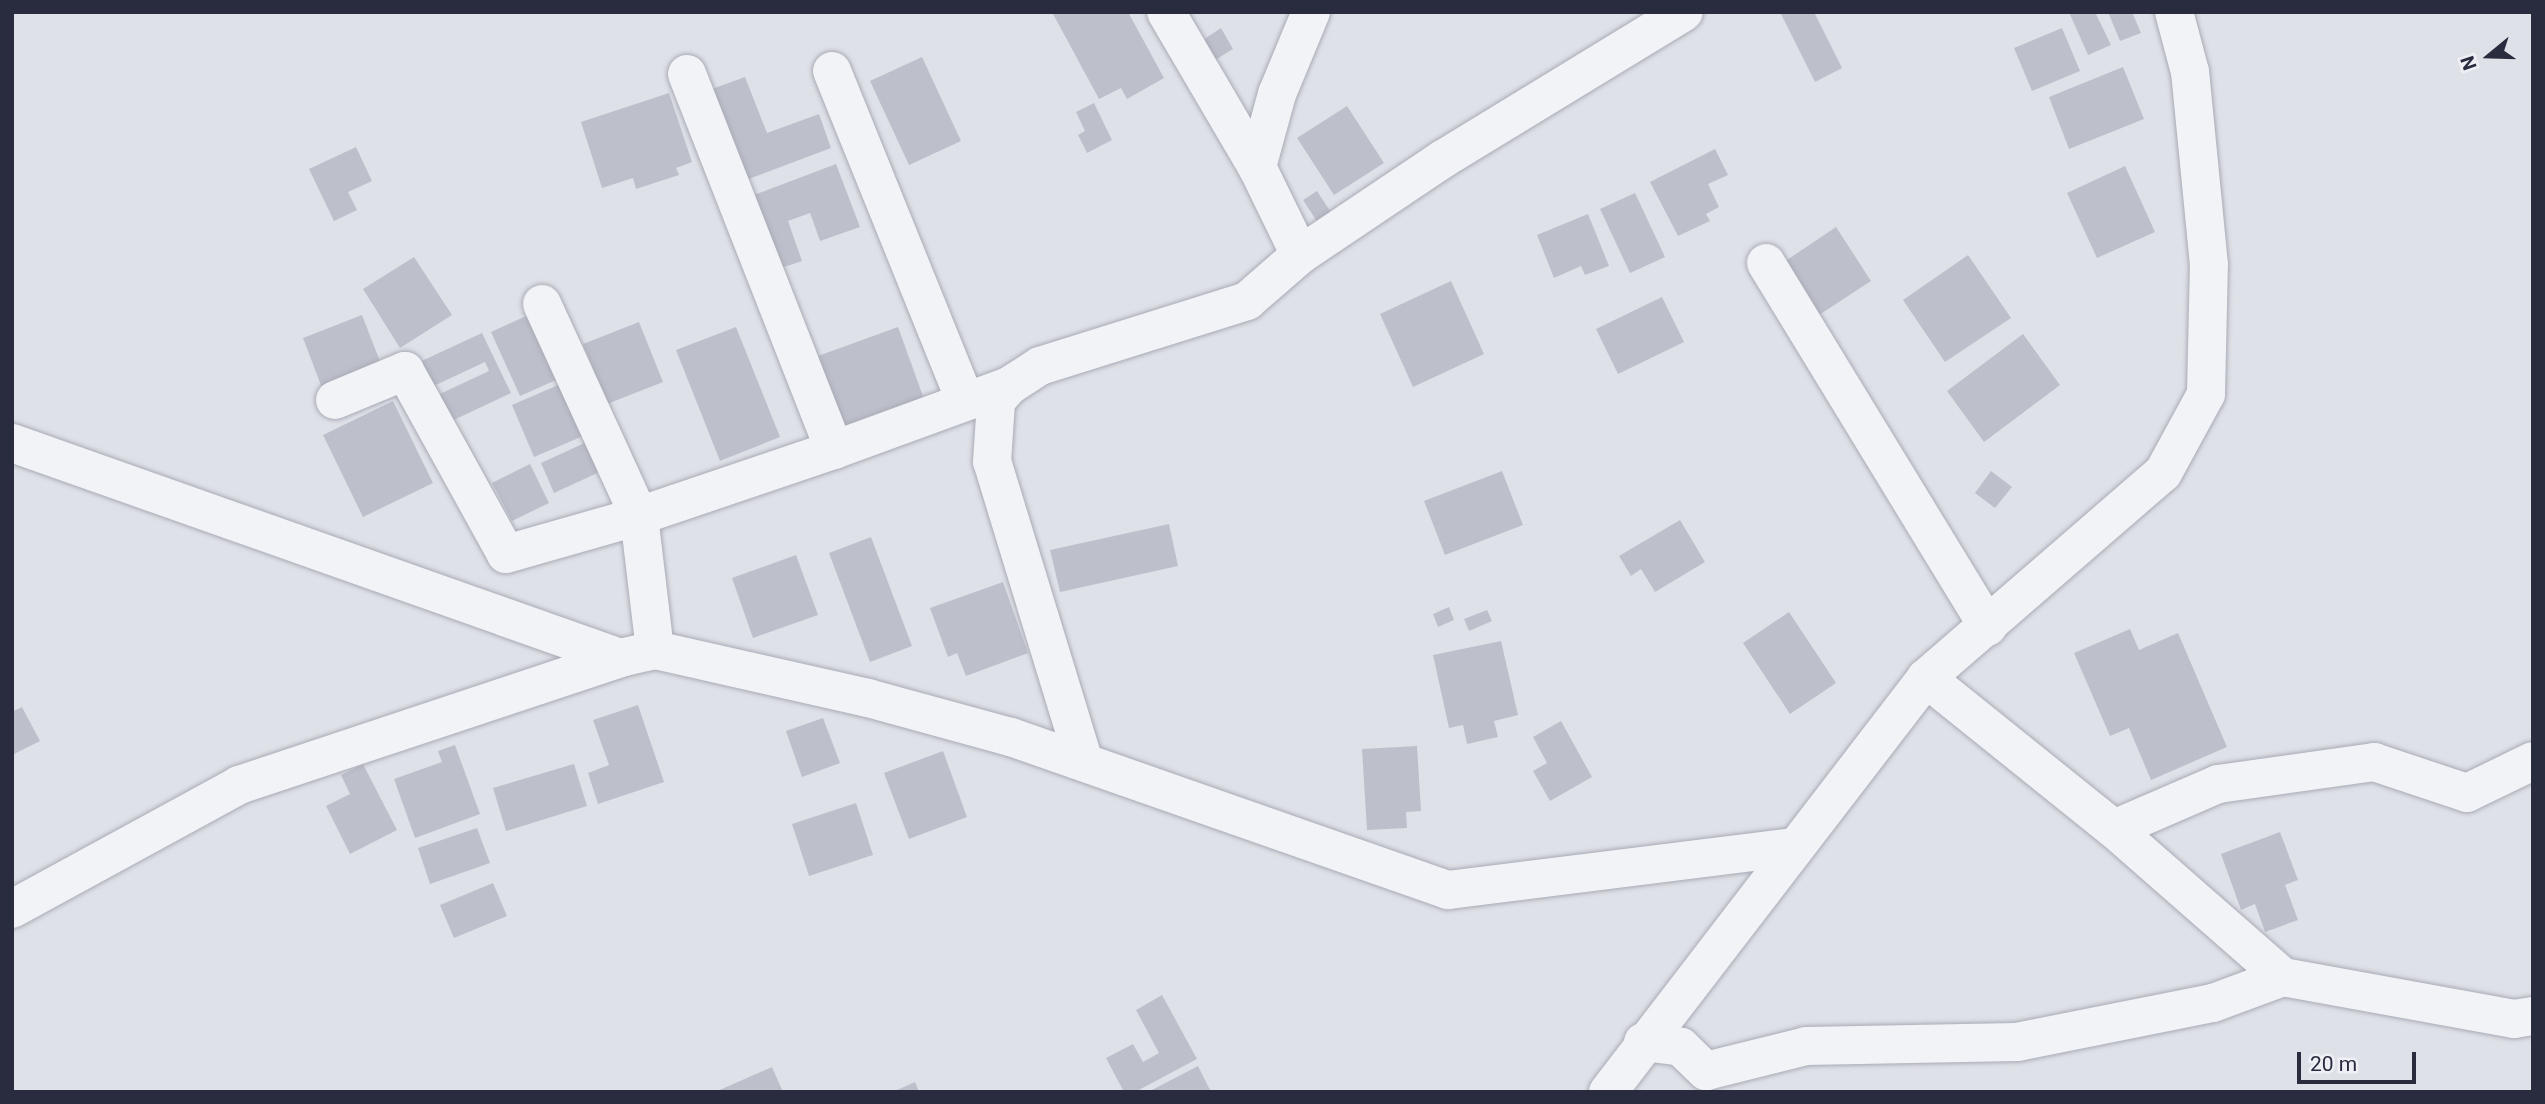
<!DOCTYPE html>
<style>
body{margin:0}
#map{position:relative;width:2545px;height:1104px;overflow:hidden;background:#dfe1e8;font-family:Roboto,sans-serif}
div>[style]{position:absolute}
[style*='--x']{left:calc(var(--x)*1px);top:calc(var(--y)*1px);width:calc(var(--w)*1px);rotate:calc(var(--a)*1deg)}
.building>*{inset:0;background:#bdbfcb}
.roads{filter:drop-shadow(0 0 2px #a8abb5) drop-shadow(0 0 2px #a8abb5)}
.minor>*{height:38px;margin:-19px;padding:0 19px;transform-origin:19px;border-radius:19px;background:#f2f3f7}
span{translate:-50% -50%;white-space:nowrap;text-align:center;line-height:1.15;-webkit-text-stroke:6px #eff0f6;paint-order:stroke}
.frame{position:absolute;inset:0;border:14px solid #292c3f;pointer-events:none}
.north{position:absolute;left:2454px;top:21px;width:70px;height:70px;-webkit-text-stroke:5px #eff0f6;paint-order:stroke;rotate:251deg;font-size:19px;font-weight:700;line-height:28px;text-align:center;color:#292c3f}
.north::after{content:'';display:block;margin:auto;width:24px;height:32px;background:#292c3f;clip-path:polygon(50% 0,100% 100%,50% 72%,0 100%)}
.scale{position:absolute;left:2297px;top:1052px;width:119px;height:32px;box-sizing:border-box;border:4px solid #292c3f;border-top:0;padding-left:9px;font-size:21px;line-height:24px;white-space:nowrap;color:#292c3f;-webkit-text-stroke:5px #eff0f6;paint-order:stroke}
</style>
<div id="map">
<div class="building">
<div style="clip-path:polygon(1052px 12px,1128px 12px,1164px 78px,1127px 99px,1121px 88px,1099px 99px)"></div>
<div style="clip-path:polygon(1780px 12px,1814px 12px,1842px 68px,1815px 82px)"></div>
<div style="clip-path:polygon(2069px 12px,2095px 12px,2111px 45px,2088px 55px)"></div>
<div style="clip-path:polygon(2108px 12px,2132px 12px,2141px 33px,2120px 41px)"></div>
<div style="clip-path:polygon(1221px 28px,1233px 49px,1212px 62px,1200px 42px)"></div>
<div style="clip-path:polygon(2062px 28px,2080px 71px,2032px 91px,2014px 48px)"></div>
<div style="clip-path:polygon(922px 57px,961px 141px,909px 165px,870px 81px)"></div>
<div style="clip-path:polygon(2123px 67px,2144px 119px,2069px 149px,2049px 97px)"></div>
<div style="clip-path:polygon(745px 77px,767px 133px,819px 114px,831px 148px,746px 180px,712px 89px)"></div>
<div style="clip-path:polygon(669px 93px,692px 162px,676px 168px,679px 175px,636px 189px,633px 178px,602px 188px,581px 122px)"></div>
<div style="clip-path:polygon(1094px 103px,1112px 140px,1087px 153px,1078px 135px,1085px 131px,1076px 112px)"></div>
<div style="clip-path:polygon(1347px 106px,1384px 163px,1334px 195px,1297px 138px)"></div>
<div style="clip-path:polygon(356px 147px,372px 181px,348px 192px,357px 210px,334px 221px,309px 169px)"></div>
<div style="clip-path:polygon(1715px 149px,1728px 175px,1708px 184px,1719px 207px,1706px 214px,1710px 221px,1678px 236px,1650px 182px)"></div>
<div style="clip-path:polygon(836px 164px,860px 227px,820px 241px,810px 213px,788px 221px,802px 261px,781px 268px,754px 195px)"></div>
<div style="clip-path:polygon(2125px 166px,2155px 232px,2097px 258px,2067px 193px)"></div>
<div style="clip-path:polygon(1317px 191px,1332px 214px,1318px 223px,1303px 200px)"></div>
<div style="clip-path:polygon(1635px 193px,1665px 257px,1630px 273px,1600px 209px)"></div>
<div style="clip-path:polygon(1588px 214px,1609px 266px,1585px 275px,1581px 266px,1554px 278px,1537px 235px)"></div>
<div style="clip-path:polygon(1836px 227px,1871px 281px,1816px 317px,1781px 264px)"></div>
<div style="clip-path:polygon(1968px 255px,2011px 318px,1945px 362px,1903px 300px)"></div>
<div style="clip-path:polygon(414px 257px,452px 315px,400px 348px,363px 289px)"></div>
<div style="clip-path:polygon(1451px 281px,1484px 354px,1413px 387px,1380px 314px)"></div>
<div style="clip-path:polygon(1662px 297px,1684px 342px,1618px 374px,1596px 329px)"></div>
<div style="clip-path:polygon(537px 311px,565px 376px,520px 396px,491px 332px)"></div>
<div style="clip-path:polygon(362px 315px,381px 364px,322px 388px,303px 338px)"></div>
<div style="clip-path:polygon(639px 322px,663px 382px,607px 404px,583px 344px)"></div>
<div style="clip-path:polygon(736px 327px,780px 437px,720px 461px,676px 350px)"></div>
<div style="clip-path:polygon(898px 327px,924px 399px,843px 428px,818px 356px)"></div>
<div style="clip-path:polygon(482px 333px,511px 393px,441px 426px,429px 399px,489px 371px,485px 362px,425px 390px,413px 365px)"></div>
<div style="clip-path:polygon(2023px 334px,2060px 385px,1984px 442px,1947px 391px)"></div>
<div style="clip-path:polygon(565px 382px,588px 434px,534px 457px,512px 405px)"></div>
<div style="clip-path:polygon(393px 401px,433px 483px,363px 517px,323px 435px)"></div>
<div style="clip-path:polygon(591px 440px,604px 470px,554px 493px,541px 463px)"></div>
<div style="clip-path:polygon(530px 464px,549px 503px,512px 521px,492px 483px)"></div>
<div style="clip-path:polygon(1502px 471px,1523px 525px,1445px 555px,1424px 501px)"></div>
<div style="clip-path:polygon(1991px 471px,2012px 487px,1995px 508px,1975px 493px)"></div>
<div style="clip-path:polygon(1680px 520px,1705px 562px,1655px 592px,1641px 569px,1631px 576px,1619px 556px)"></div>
<div style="clip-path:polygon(1169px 524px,1178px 566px,1060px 592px,1050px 550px)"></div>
<div style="clip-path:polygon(871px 537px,912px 646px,870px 662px,829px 553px)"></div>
<div style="clip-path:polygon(796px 555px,818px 615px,753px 638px,732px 578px)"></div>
<div style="clip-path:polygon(1003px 582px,1028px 653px,966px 676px,957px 653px,948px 657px,930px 608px)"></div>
<div style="clip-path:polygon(1449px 607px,1454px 620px,1438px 627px,1433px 614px)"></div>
<div style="clip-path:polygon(1487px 610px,1492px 621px,1469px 631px,1464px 619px)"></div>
<div style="clip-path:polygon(1789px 612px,1836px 683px,1790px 714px,1743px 643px)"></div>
<div style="clip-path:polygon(2130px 629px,2139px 650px,2178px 633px,2227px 747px,2151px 780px,2129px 728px,2110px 736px,2074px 653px)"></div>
<div style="clip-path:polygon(1501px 641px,1518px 715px,1494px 721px,1498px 737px,1467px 744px,1463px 725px,1449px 728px,1433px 655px)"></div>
<div style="clip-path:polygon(638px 705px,664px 782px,598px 804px,588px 773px,609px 765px,593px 720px)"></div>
<div style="clip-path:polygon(22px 707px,40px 741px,12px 755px,12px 712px)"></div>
<div style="clip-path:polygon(823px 718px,840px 763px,802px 777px,786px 731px)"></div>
<div style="clip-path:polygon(1561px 721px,1592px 777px,1550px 801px,1533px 771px,1547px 763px,1533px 737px)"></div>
<div style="clip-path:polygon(455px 745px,480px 814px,415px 838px,394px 779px,442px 762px,438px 751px)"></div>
<div style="clip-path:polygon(1417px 746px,1421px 811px,1406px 812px,1407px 828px,1367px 830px,1362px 749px)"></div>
<div style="clip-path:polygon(943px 751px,967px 817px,909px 839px,884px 773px)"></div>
<div style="clip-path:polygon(363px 764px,397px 830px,350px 854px,326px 806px,350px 794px,341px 775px)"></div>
<div style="clip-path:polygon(574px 764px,587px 806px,506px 831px,493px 788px)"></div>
<div style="clip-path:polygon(856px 803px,873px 855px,809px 876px,792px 824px)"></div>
<div style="clip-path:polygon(477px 828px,490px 863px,430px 884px,418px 848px)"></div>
<div style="clip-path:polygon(2280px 832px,2298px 880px,2285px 885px,2298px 920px,2265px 932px,2255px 904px,2241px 910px,2221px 854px)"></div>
<div style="clip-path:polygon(493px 883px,507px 916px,454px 938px,440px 905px)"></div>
<div style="clip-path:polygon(1162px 995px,1197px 1059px,1135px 1092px,1124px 1092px,1106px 1058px,1133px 1044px,1143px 1062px,1159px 1053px,1136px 1010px)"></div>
<div style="clip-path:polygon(1198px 1066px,1211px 1092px,1148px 1092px)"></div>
<div style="clip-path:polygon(772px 1067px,783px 1092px,715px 1092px)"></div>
<div style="clip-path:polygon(915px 1082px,919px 1092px,893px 1092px)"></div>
</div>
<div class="roads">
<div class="minor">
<div style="--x:1166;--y:12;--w:180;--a:59.6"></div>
<div style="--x:832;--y:71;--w:356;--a:68"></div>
<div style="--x:687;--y:74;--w:404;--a:68.6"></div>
<div style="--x:834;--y:450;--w:186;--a:-20.1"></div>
<div style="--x:1300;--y:255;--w:172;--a:-33.9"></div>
<div style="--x:1443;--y:159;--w:282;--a:-31.4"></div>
<div style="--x:1766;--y:263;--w:426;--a:58.6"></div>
<div style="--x:542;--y:304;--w:233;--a:65.4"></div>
<div style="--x:639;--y:516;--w:135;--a:83.2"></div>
<div style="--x:335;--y:400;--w:76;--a:-22.5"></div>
<div style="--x:405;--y:371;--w:209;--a:61.1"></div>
<div style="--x:506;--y:554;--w:138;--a:-15.9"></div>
<div style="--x:639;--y:516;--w:206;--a:-18.7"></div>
<div style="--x:12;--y:443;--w:645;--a:19.47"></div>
<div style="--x:620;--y:658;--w:36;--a:-13"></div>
<div style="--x:655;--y:650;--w:218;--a:12.7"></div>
<div style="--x:868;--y:698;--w:148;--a:15.3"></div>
<div style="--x:1011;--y:737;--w:463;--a:19.3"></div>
<div style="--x:1448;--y:890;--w:347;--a:-7.1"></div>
<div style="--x:1926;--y:678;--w:241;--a:38.8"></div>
<div style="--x:2114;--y:829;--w:225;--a:41.2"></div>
<div style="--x:2283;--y:977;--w:235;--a:10.3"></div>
<div style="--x:2514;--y:1019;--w:19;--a:-9"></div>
<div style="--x:1084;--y:762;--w:314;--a:-107"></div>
<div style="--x:992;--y:462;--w:61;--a:-86.2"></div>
<div style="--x:996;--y:401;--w:20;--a:-49"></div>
<div style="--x:1009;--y:386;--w:37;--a:-33"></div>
<div style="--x:1040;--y:366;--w:217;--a:-17.4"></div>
<div style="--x:1247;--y:301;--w:70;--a:-41"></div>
<div style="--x:1300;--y:255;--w:98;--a:-116"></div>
<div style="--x:1257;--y:167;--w:76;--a:-74.7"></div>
<div style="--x:1277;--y:94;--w:89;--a:-67.5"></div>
<div style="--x:2114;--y:829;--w:113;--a:-23.4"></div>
<div style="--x:2218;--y:784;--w:158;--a:-8"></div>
<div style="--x:2374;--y:762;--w:98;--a:18.4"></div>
<div style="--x:2467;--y:793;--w:73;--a:-25.9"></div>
<div style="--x:12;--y:909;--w:259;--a:-28.6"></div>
<div style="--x:239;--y:785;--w:402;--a:-18.4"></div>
<div style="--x:1643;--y:1042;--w:38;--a:7"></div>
<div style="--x:1681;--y:1047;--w:35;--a:44"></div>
<div style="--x:1706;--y:1071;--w:103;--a:-14"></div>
<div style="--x:1806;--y:1046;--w:211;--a:-1.1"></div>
<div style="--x:2017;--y:1042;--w:200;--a:-11.3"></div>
<div style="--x:2213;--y:1003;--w:75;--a:-20.4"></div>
<div style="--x:1608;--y:1092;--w:522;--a:-52.47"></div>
<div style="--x:1926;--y:678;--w:313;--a:-40.9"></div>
<div style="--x:2163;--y:473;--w:90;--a:-61.4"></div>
<div style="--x:2206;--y:394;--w:129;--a:-88.7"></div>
<div style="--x:2209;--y:265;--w:194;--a:-95.6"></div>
<div style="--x:2190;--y:72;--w:62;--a:-104.9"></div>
</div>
</div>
<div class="frame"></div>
<div class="north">N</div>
<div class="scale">20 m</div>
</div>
